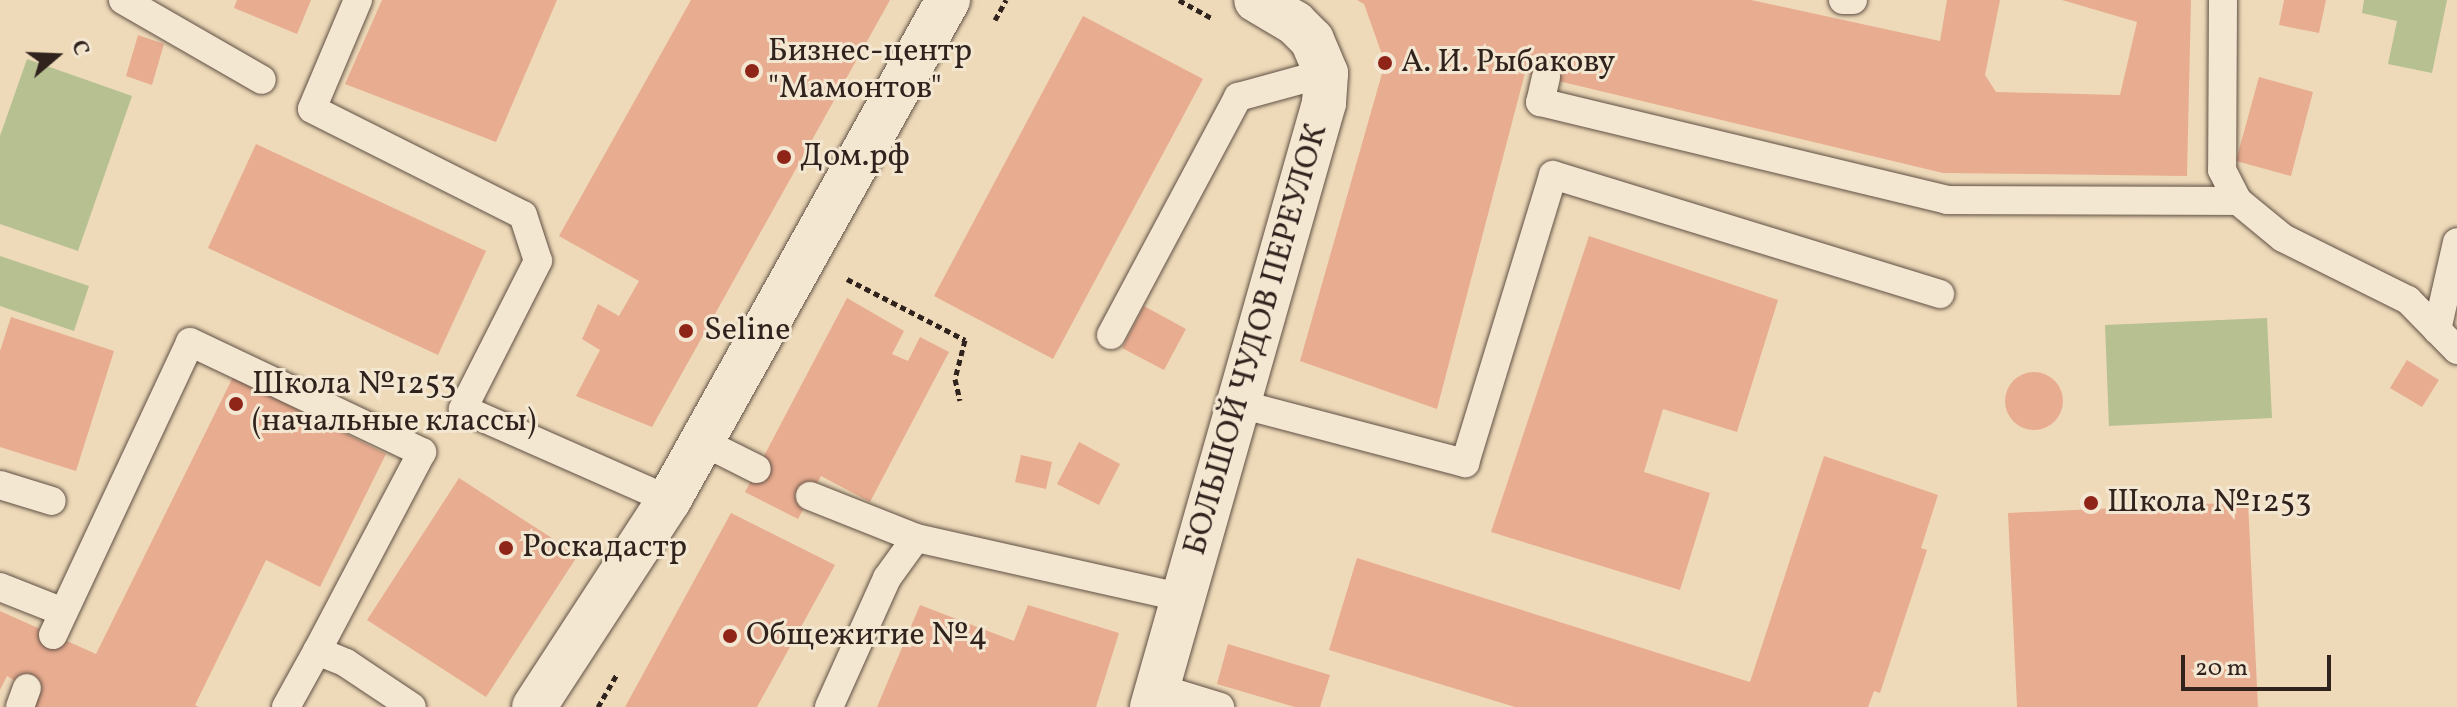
<!DOCTYPE html>
<meta charset="utf-8">
<style>
body{margin:0}
#map{position:relative;width:2457px;height:707px;overflow:hidden;background:#eedab9;font-family:Vollkorn,serif}
div>[style]{position:absolute}
[style*='--x']{left:calc(var(--x)*1px);top:calc(var(--y)*1px);width:calc(var(--w)*1px);rotate:calc(var(--a)*1deg)}
.green>*{inset:0;background:#b6c091}
.building>*{inset:0;background:#e8ac90}
.round{border-radius:50%}
.path>*{height:5px;margin-top:-2.5px;transform-origin:0;background:repeating-linear-gradient(90deg,#30221d 0 6px,transparent 0 10px)}
.roads{filter:drop-shadow(0 0 2px #605044) drop-shadow(0 0 2px #605044)}
.service>*{height:28px;margin:-14px;padding:0 14px;transform-origin:14px;border-radius:14px;background:#f4e7d2}
.minor>*{height:44px;margin:-22px;padding:0 22px;transform-origin:22px;border-radius:22px;background:#f4e7d2}
.dots>*{width:22px;height:22px;translate:-50% -50%;box-sizing:border-box;border:4px solid #f4e7d2;border-radius:50%}
span{translate:-50% -50%;white-space:nowrap;text-align:center;line-height:1.15;-webkit-text-stroke:6px #f4e7d2;paint-order:stroke}
.poi-label{font-size:32px;color:#30221d}
.left{translate:0 -50%;text-align:left}
.street-label{font-size:32px;color:#30221d}
.north{position:absolute;left:16px;top:16px;width:80px;height:80px;-webkit-text-stroke:6px #f4e7d2;paint-order:stroke;rotate:71deg;font-size:22px;font-weight:700;line-height:32px;text-align:center;color:#30221d}
.north::after{content:'';display:block;margin:auto;width:28px;height:36px;background:#30221d;clip-path:polygon(50% 0,100% 100%,50% 72%,0 100%)}
.scale{position:absolute;left:2181px;top:655px;width:150px;height:36px;box-sizing:border-box;border:4px solid #30221d;border-top:0;padding-left:10px;font-size:24px;line-height:28px;white-space:nowrap;color:#30221d;-webkit-text-stroke:6px #f4e7d2;paint-order:stroke}
</style>
<div id="map">
<div class="green">
<div style="clip-path:polygon(2364px 0,2447px 0,2432px 73px,2388px 64px,2397px 21px,2362px 13px)"></div>
<div style="clip-path:polygon(27px 59px,132px 96px,78px 251px,0 224px,0 136px)"></div>
<div style="clip-path:polygon(0 256px,89px 286px,74px 331px,0 306px)"></div>
<div style="clip-path:polygon(2267px 318px,2272px 418px,2109px 426px,2105px 325px)"></div>
</div>
<div class="building">
<div style="clip-path:polygon(237px 0,311px 0,297px 34px,234px 8px)"></div>
<div style="clip-path:polygon(382px 0,557px 0,496px 142px,345px 84px)"></div>
<div style="clip-path:polygon(691px 0,890px 0,652px 427px,576px 396px,600px 350px,582px 339px,598px 304px,619px 316px,639px 281px,559px 236px)"></div>
<div style="clip-path:polygon(1357px 0,1751px 0,1940px 41px,1947px 0,2000px 0,1985px 75px,1996px 92px,2120px 95px,2137px 22px,2062px 0,2191px 0,2187px 176px,1943px 173px,1525px 73px,1437px 409px,1300px 361px,1385px 63px,1364px 4px)"></div>
<div style="clip-path:polygon(2284px 0,2326px 0,2319px 33px,2279px 25px)"></div>
<div style="clip-path:polygon(1083px 16px,1203px 79px,1053px 359px,934px 296px)"></div>
<div style="clip-path:polygon(138px 35px,164px 44px,152px 85px,126px 76px)"></div>
<div style="clip-path:polygon(2259px 77px,2313px 92px,2291px 176px,2236px 161px)"></div>
<div style="clip-path:polygon(256px 144px,486px 251px,438px 355px,208px 248px)"></div>
<div style="clip-path:polygon(1589px 236px,1778px 300px,1737px 432px,1663px 409px,1644px 472px,1710px 493px,1680px 590px,1491px 532px)"></div>
<div style="clip-path:polygon(847px 298px,904px 331px,892px 354px,908px 361px,920px 337px,949px 352px,870px 502px,821px 476px,798px 519px,745px 492px)"></div>
<div style="clip-path:polygon(1144px 306px,1186px 329px,1164px 370px,1122px 348px)"></div>
<div style="clip-path:polygon(11px 317px,114px 351px,76px 471px,0 447px,0 351px)"></div>
<div style="clip-path:polygon(2407px 360px,2439px 380px,2422px 407px,2390px 388px)"></div>
<div class="round" style="left:2005px;top:372px;width:58px;height:58px"></div>
<div style="clip-path:polygon(233px 377px,386px 454px,320px 587px,266px 560px,195px 705px,199px 707px,32px 707px,27px 688px,7px 676px,0 690px,0 611px,96px 654px)"></div>
<div style="clip-path:polygon(1079px 442px,1120px 464px,1099px 505px,1057px 484px)"></div>
<div style="clip-path:polygon(1021px 455px,1052px 462px,1046px 489px,1015px 482px)"></div>
<div style="clip-path:polygon(1824px 456px,1938px 495px,1921px 548px,1927px 550px,1880px 693px,1874px 691px,1868px 707px,1515px 707px,1329px 650px,1357px 558px,1750px 682px)"></div>
<div style="clip-path:polygon(459px 478px,578px 555px,486px 697px,367px 620px)"></div>
<div style="clip-path:polygon(2248px 502px,2258px 707px,2017px 707px,2008px 513px)"></div>
<div style="clip-path:polygon(731px 513px,835px 565px,757px 707px,625px 707px)"></div>
<div style="clip-path:polygon(920px 605px,1014px 641px,1028px 605px,1119px 633px,1096px 707px,877px 707px)"></div>
<div style="clip-path:polygon(1228px 644px,1330px 675px,1320px 707px,1295px 707px,1217px 684px)"></div>
</div>
<div class="path">
<div style="--x:1179;--y:0;--w:39;--a:29"></div>
<div style="--x:995;--y:20;--w:23;--a:-61"></div>
<div style="--x:847;--y:279;--w:133;--a:27.3"></div>
<div style="--x:965;--y:340;--w:40;--a:104.4"></div>
<div style="--x:955;--y:379;--w:22;--a:77"></div>
<div style="--x:598;--y:707;--w:39;--a:-60"></div>
</div>
<div class="roads">
<div class="service">
<div style="--x:123;--y:0;--w:160;--a:29.9"></div>
<div style="--x:358;--y:0;--w:118;--a:112.9"></div>
<div style="--x:312;--y:109;--w:236;--a:26.7"></div>
<div style="--x:523;--y:215;--w:48;--a:71.9"></div>
<div style="--x:538;--y:261;--w:166;--a:116.9"></div>
<div style="--x:463;--y:409;--w:225;--a:23.8"></div>
<div style="--x:1843;--y:0;--w:10;--a:0"></div>
<div style="--x:2223;--y:0;--w:170;--a:90.3"></div>
<div style="--x:2222;--y:170;--w:35;--a:63"></div>
<div style="--x:2238;--y:201;--w:58;--a:39.4"></div>
<div style="--x:2283;--y:238;--w:140;--a:26.4"></div>
<div style="--x:2408;--y:300;--w:70;--a:45.6"></div>
<div style="--x:1546;--y:77;--w:26;--a:103"></div>
<div style="--x:1540;--y:102;--w:419;--a:13.5"></div>
<div style="--x:1947;--y:200;--w:291;--a:0.2"></div>
<div style="--x:2437;--y:330;--w:90;--a:-77.2"></div>
<div style="--x:1111;--y:335;--w:270;--a:-61.9"></div>
<div style="--x:1238;--y:97;--w:91;--a:-15.3"></div>
<div style="--x:1240;--y:404;--w:233;--a:14.7"></div>
<div style="--x:1465;--y:463;--w:301;--a:-73"></div>
<div style="--x:1553;--y:175;--w:405;--a:17.1"></div>
<div style="--x:703;--y:442;--w:60;--a:26.6"></div>
<div style="--x:0;--y:485;--w:54;--a:17.1"></div>
<div style="--x:810;--y:496;--w:114;--a:21.6"></div>
<div style="--x:916;--y:538;--w:275;--a:12.6"></div>
<div style="--x:0;--y:587;--w:68;--a:21.6"></div>
<div style="--x:53;--y:635;--w:323;--a:-64.9"></div>
<div style="--x:190;--y:342;--w:257;--a:25.4"></div>
<div style="--x:422;--y:452;--w:225;--a:117.8"></div>
<div style="--x:317;--y:651;--w:31;--a:22"></div>
<div style="--x:346;--y:663;--w:79;--a:33.7"></div>
<div style="--x:1158;--y:688;--w:65;--a:17"></div>
<div style="--x:20;--y:707;--w:20;--a:-70"></div>
<div style="--x:286;--y:707;--w:64;--a:-61"></div>
<div style="--x:829;--y:707;--w:141;--a:-65.8"></div>
<div style="--x:887;--y:578;--w:49;--a:-54.1"></div>
</div>
<div class="minor">
<div style="--x:534;--y:707;--w:247;--a:-56.9"></div>
<div style="--x:669;--y:500;--w:573;--a:-60.84"></div>
<div style="--x:1152;--y:707;--w:628;--a:-74.1"></div>
<div style="--x:1324;--y:103;--w:30;--a:-86"></div>
<div style="--x:1326;--y:73;--w:36;--a:-113"></div>
<div style="--x:1312;--y:40;--w:24;--a:-135"></div>
<div style="--x:1295;--y:23;--w:45;--a:-149.5"></div>
</div>
</div>
<div class="dots">
<div style="left:1385px;top:63px;background:#8f2418"></div>
<div style="left:752px;top:71px;background:#8f2418"></div>
<div style="left:784px;top:157px;background:#8f2418"></div>
<div style="left:686px;top:331px;background:#8f2418"></div>
<div style="left:236px;top:404px;background:#8f2418"></div>
<div style="left:2091px;top:503px;background:#8f2418"></div>
<div style="left:506px;top:548px;background:#8f2418"></div>
<div style="left:730px;top:636px;background:#8f2418"></div>
</div>
<div class="poi-label">
<span class="left" style="left:768px;top:71px">Бизнес-центр<br>"Мамонтов"</span>
<span class="left" style="left:1401px;top:63px">А. И. Рыбакову</span>
<span class="left" style="left:800px;top:157px">Дом.рф</span>
<span class="left" style="left:704px;top:331px">Seline</span>
<span class="left" style="left:252px;top:404px">Школа №1253<br>(начальные классы)</span>
<span class="left" style="left:2107px;top:503px">Школа №1253</span>
<span class="left" style="left:522px;top:548px">Роскадастр</span>
<span class="left" style="left:746px;top:636px">Общежитие №4</span>
</div>
<div class="street-label">
<span style="left:1257px;top:340px;rotate:-74deg">БОЛЬШОЙ ЧУДОВ ПЕРЕУЛОК</span>
</div>
<div class="north">С</div>
<div class="scale">20 m</div>
</div>
